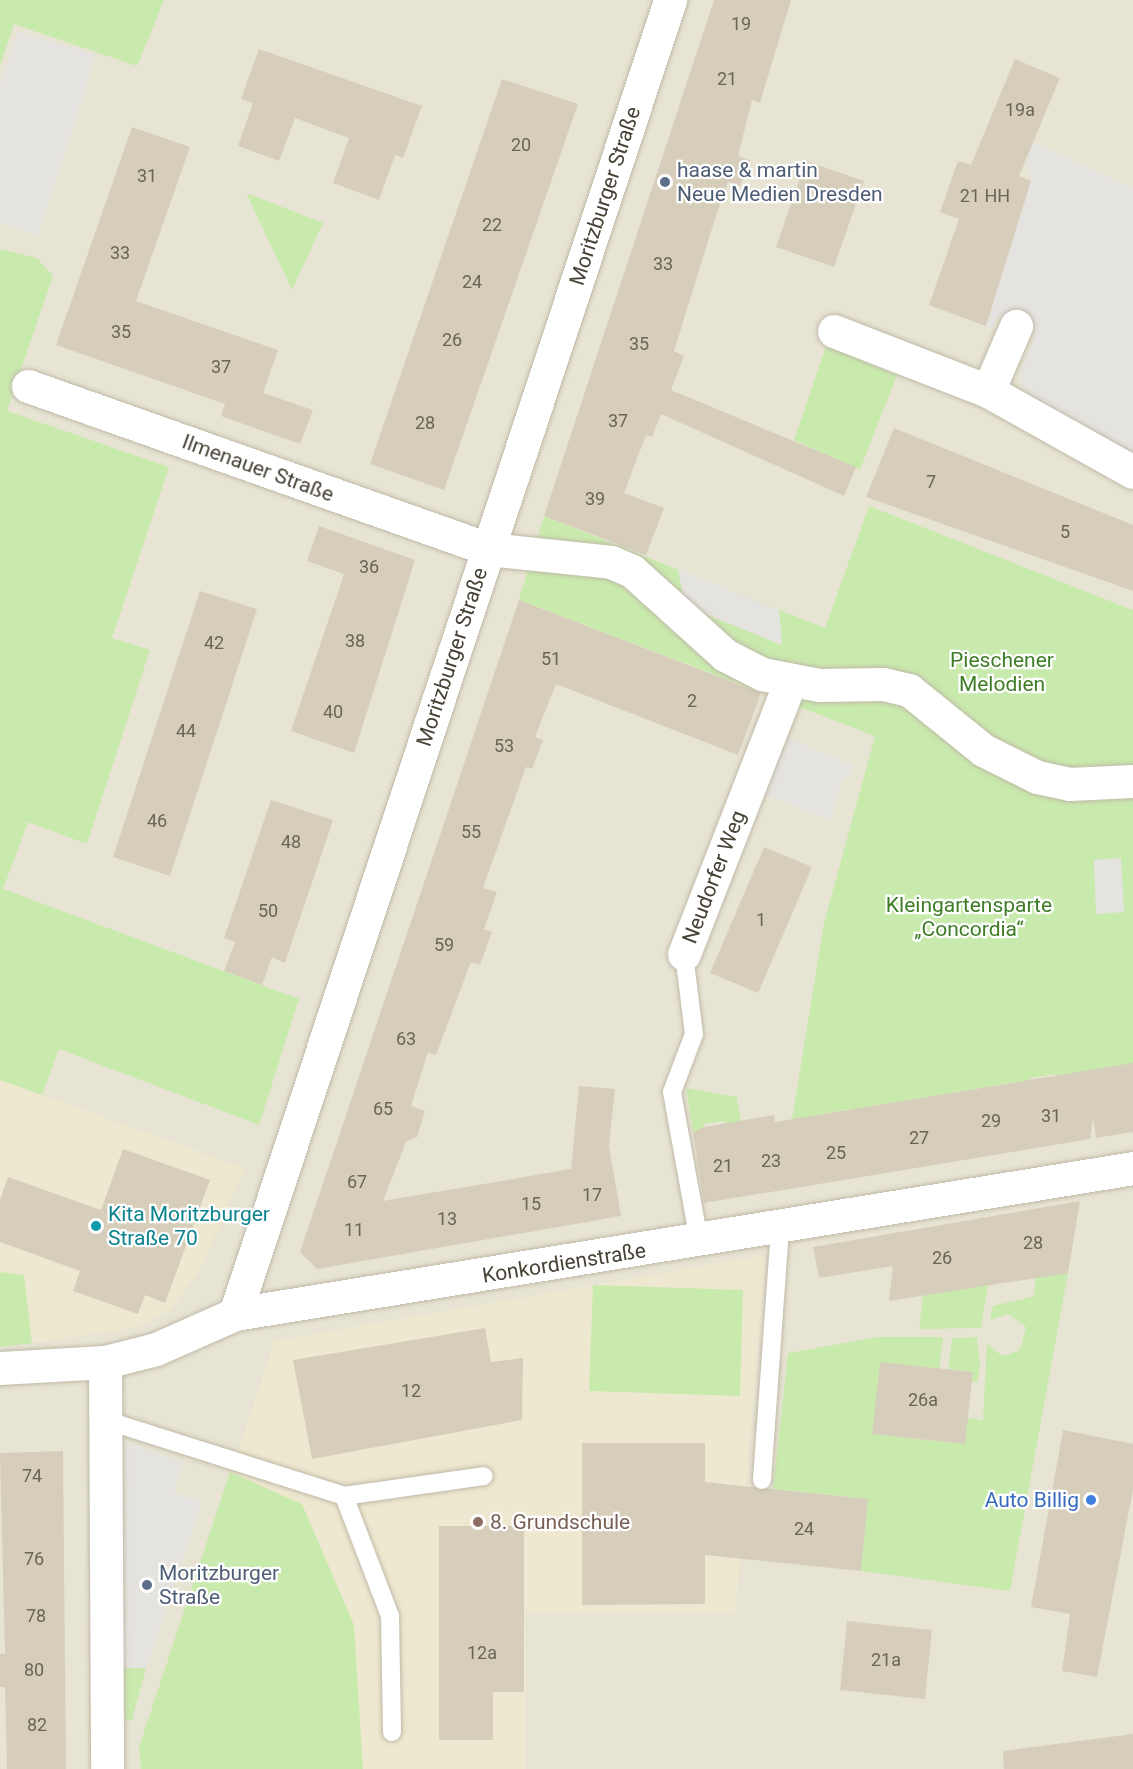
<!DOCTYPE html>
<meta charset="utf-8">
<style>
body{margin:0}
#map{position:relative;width:1133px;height:1769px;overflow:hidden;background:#f4f1e6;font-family:Roboto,sans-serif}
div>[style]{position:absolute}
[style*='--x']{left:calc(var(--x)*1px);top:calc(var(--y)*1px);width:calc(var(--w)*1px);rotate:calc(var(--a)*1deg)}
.residential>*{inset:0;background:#e8e4d4}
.education>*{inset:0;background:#eee8d0}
.green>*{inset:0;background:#c9eaad}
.parking>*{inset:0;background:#e5e3df}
.building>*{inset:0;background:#d6cebb}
.roads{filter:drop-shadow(0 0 2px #c0baa8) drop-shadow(0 0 2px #c0baa8)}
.service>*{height:18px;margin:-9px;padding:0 9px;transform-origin:9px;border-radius:9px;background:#fff}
.minor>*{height:33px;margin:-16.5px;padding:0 16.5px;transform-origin:16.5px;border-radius:16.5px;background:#fff}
.dots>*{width:16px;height:16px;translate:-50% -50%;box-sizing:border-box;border:3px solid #fff;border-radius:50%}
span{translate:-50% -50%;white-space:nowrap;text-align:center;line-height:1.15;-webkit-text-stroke:4.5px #fff;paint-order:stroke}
.number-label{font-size:18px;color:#6b6556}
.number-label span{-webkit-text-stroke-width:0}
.service-label{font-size:21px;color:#4e5e75}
.left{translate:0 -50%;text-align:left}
.street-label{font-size:21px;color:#474235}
.park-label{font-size:21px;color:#3e7c25}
.culture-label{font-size:21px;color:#0d838f}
.shop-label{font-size:21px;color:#366cbe}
.right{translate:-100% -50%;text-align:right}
.education-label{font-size:21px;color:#785e54}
</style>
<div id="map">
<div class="residential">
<div style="clip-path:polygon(0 0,1133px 0,1133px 1769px,0 1769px)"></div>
</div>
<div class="education">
<div style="clip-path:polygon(0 1080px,244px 1168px,201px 1268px,170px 1310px,139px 1327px,32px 1343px,24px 1275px,0 1272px)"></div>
<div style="clip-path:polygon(766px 1255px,735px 1614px,525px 1614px,526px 1769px,141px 1769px,139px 1747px,275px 1341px)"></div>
</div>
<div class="green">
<div style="clip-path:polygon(0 0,164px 0,137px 66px,14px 24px,0 66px)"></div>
<div style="clip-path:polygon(246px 193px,323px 223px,292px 290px)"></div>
<div style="clip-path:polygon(0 249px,37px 258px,53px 276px,7px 411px,169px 467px,112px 638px,150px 650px,87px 844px,28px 822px,3px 889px,299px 999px,259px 1125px,59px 1049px,42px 1095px,0 1080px)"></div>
<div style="clip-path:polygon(826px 346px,897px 375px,860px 470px,794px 440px)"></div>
<div style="clip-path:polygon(869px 506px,1133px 610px,1133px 1063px,1058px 1085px,1056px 1074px,1030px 1078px,1032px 1090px,1016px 1082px,871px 1106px,873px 1116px,850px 1109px,812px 1116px,790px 1132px,824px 923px,875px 736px,519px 600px,544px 516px,825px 628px)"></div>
<div style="clip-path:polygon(686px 1088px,737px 1097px,743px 1135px,728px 1138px,725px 1121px,703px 1124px,704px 1130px,693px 1132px)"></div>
<div style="clip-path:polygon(0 1272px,24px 1275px,32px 1343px,0 1347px)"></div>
<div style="clip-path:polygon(1068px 1273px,1010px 1591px,861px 1571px,868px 1499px,773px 1489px,788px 1353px,878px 1337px,943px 1337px,939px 1369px,872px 1434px,965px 1444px,967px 1418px,983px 1420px,987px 1343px,1002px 1356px,1020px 1350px,1026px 1327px,1008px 1314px,990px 1320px,993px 1306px,1034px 1296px,1036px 1277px)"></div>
<div style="clip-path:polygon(593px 1285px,743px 1290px,740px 1396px,589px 1391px)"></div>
<div style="clip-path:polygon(988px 1285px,981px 1328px,919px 1329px,923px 1295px)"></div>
<div style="clip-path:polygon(977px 1337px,980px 1367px,977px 1383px,972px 1382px,973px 1372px,948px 1369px,952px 1338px)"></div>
<div style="clip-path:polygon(230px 1472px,302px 1504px,354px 1625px,363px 1769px,141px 1769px,139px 1747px)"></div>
<div style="clip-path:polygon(121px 1668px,146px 1668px,132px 1720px,122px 1720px)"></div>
</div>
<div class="parking">
<div style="clip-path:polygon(18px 31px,96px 55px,38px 235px,0 223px,0 85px)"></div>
<div style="clip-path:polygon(1033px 142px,1133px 188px,1133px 458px,1028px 394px,1019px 377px,1035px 334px,997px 317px,992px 330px,986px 326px,1031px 181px,1025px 160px)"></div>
<div style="clip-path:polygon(678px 569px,779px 610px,782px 645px,685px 606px)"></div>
<div style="clip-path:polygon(786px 737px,853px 766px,840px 786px,831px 820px,761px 793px)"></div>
<div style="clip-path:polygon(1121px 858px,1124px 912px,1096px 914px,1094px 860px)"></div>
<div style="clip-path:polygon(136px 1445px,183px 1463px,174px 1493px,202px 1502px,146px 1668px,121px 1668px,120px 1446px)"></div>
</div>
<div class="building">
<div style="clip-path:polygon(714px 0,791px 0,760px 103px,752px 100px,738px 156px,750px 160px,740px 186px,728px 182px,715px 219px,674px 351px,684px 356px,671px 390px,856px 467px,844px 496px,661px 414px,652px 437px,646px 435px,624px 493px,664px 508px,646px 555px,544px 516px)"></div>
<div style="clip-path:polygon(259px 49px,422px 106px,403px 158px,395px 155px,379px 200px,333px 183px,349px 138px,295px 118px,279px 161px,238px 146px,253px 103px,241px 99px)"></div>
<div style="clip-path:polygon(1015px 59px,1060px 78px,1019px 176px,1031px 181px,986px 326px,929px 305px,959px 219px,940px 212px,958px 161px,971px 165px)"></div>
<div style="clip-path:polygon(502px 79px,578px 104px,444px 490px,370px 464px)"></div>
<div style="clip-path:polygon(132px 127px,190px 147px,136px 301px,278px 350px,263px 393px,313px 410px,300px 444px,221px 416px,225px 404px,56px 345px)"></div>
<div style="clip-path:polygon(806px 161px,864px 181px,834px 267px,776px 247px)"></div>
<div style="clip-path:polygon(894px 428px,1133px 525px,1133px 591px,866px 497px)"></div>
<div style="clip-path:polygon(319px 526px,415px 560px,354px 753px,291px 731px,344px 574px,307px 561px)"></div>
<div style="clip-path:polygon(200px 591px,257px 609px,170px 876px,113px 857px)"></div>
<div style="clip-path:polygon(519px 600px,761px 693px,738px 755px,556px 684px,535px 737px,543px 740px,532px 769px,526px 767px,483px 888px,497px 892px,484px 929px,492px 932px,480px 965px,471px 962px,436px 1055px,428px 1052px,411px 1106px,425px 1111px,417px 1137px,406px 1142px,383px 1201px,571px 1169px,579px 1086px,615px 1089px,609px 1146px,621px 1216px,317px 1269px,300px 1252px)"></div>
<div style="clip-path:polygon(271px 800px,333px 820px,285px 963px,272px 957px,262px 985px,224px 971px,235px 942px,224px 938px)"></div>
<div style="clip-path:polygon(764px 847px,812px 867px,758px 993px,710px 973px)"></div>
<div style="clip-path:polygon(1133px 1063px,1133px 1132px,1096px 1138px,1093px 1118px,1090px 1139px,704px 1203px,693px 1132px,704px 1127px,774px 1115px,775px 1122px)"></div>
<div style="clip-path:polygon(123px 1149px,210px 1180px,165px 1303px,145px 1295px,138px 1314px,73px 1291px,80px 1271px,0 1242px,0 1200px,8px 1177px,101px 1210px)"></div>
<div style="clip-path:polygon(1080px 1201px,1068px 1273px,889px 1301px,893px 1266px,819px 1278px,813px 1247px)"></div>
<div style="clip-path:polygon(485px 1328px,491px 1362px,523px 1358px,522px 1420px,312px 1459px,293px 1360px)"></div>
<div style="clip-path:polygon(880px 1362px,973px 1372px,965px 1444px,872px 1434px)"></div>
<div style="clip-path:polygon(1063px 1430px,1133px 1444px,1133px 1490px,1097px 1677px,1062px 1671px,1070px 1614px,1031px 1607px)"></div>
<div style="clip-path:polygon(582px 1443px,705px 1443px,705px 1482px,868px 1499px,861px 1571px,705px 1555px,705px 1604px,582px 1605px)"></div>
<div style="clip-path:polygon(63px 1451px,66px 1769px,7px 1769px,5px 1687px,0 1687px,0 1654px,5px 1654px,0 1453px)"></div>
<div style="clip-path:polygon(439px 1526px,524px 1526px,524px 1692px,493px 1692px,493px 1740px,439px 1740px)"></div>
<div style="clip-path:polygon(847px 1621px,932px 1630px,925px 1699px,840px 1690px)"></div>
<div style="clip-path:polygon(1133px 1734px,1133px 1769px,1004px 1769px,1003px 1751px)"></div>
</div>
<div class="roads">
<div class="service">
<div style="--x:684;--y:954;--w:81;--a:82.9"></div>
<div style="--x:694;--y:1034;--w:62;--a:110.8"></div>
<div style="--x:672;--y:1092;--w:151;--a:79.7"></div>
<div style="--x:105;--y:1420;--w:251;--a:17.6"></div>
<div style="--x:344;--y:1496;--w:129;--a:69"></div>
<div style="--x:390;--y:1616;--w:116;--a:89"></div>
<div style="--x:762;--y:1480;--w:254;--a:-85.9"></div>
<div style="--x:344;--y:1496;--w:141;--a:-8.1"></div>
</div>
<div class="minor">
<div style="--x:834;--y:331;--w:165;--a:21.3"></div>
<div style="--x:988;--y:391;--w:166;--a:29.2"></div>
<div style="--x:28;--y:386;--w:488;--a:19.5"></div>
<div style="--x:488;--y:549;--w:124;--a:6"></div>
<div style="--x:611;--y:562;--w:23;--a:23"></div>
<div style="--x:632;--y:571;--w:125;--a:42.1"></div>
<div style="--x:725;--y:655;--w:42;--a:27.2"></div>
<div style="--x:762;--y:674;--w:58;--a:10.9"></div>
<div style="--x:819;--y:685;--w:64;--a:-0.9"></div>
<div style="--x:883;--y:684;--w:27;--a:13"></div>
<div style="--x:909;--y:690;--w:95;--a:39"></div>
<div style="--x:983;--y:750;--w:60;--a:26.6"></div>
<div style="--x:1037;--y:777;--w:33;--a:12"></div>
<div style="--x:1069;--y:784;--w:64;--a:-2.7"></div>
<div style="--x:988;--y:391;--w:71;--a:-66.7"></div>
<div style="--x:684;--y:954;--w:292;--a:-68.7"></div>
<div style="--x:235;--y:1314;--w:1384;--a:-71.68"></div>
<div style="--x:105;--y:1362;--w:407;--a:89.7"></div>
<div style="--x:0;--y:1368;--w:105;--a:-3.3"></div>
<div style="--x:105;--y:1362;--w:53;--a:-14.3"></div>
<div style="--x:156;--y:1349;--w:86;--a:-23.9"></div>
<div style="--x:235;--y:1314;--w:910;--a:-9.23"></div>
</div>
</div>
<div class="dots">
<div style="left:665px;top:182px;background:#5c6f8a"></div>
<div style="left:96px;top:1226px;background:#0f9aa8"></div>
<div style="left:1091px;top:1500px;background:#3f7fe0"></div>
<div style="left:478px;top:1522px;background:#8d6e63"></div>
<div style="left:147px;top:1585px;background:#5c6f8a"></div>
</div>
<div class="number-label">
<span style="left:741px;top:24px">19</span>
<span style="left:727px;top:79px">21</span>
<span style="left:1020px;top:110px">19a</span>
<span style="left:521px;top:145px">20</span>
<span style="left:147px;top:176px">31</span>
<span style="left:985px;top:196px">21 HH</span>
<span style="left:492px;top:225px">22</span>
<span style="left:120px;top:253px">33</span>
<span style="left:663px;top:264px">33</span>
<span style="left:472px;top:282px">24</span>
<span style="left:121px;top:332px">35</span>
<span style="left:452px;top:340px">26</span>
<span style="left:639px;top:344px">35</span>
<span style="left:221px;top:367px">37</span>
<span style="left:618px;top:421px">37</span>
<span style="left:425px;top:423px">28</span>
<span style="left:931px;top:482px">7</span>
<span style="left:595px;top:499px">39</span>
<span style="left:1065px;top:532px">5</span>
<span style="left:369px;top:567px">36</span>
<span style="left:355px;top:641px">38</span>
<span style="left:214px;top:643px">42</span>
<span style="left:551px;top:659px">51</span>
<span style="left:692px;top:701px">2</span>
<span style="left:333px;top:712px">40</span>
<span style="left:186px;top:731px">44</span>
<span style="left:504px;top:746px">53</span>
<span style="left:157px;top:821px">46</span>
<span style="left:471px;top:832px">55</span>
<span style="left:291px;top:842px">48</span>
<span style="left:268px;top:911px">50</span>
<span style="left:761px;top:920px">1</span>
<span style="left:444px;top:945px">59</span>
<span style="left:406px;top:1039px">63</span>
<span style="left:383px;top:1109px">65</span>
<span style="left:1051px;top:1116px">31</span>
<span style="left:991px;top:1121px">29</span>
<span style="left:919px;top:1138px">27</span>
<span style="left:836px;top:1153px">25</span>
<span style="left:771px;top:1161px">23</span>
<span style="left:723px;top:1166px">21</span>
<span style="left:357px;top:1182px">67</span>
<span style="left:592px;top:1195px">17</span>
<span style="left:531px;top:1204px">15</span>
<span style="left:447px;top:1219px">13</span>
<span style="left:354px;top:1230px">11</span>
<span style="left:1033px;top:1243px">28</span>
<span style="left:942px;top:1258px">26</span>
<span style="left:411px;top:1391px">12</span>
<span style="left:923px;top:1400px">26a</span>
<span style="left:32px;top:1476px">74</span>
<span style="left:804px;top:1529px">24</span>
<span style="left:34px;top:1559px">76</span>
<span style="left:36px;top:1616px">78</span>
<span style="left:482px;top:1653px">12a</span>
<span style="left:886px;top:1660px">21a</span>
<span style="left:34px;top:1670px">80</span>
<span style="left:37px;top:1725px">82</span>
</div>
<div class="service-label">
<span class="left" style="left:677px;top:182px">haase &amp; martin<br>Neue Medien Dresden</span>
<span class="left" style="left:159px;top:1585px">Moritzburger<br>Straße</span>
</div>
<div class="street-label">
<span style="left:605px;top:196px;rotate:-72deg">Moritzburger Straße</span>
<span style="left:258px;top:468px;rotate:20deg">Ilmenauer Straße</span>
<span style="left:452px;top:657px;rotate:-72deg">Moritzburger Straße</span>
<span style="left:714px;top:877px;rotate:-69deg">Neudorfer Weg</span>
<span style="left:564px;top:1263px;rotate:-9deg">Konkordienstraße</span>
</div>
<div class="park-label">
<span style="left:1002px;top:672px">Pieschener<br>Melodien</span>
<span style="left:969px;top:917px">Kleingartensparte<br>„Concordia“</span>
</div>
<div class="culture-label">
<span class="left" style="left:108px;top:1226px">Kita Moritzburger<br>Straße 70</span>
</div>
<div class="shop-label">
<span class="right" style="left:1079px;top:1500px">Auto Billig</span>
</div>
<div class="education-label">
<span class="left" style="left:490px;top:1522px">8. Grundschule</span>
</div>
</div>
